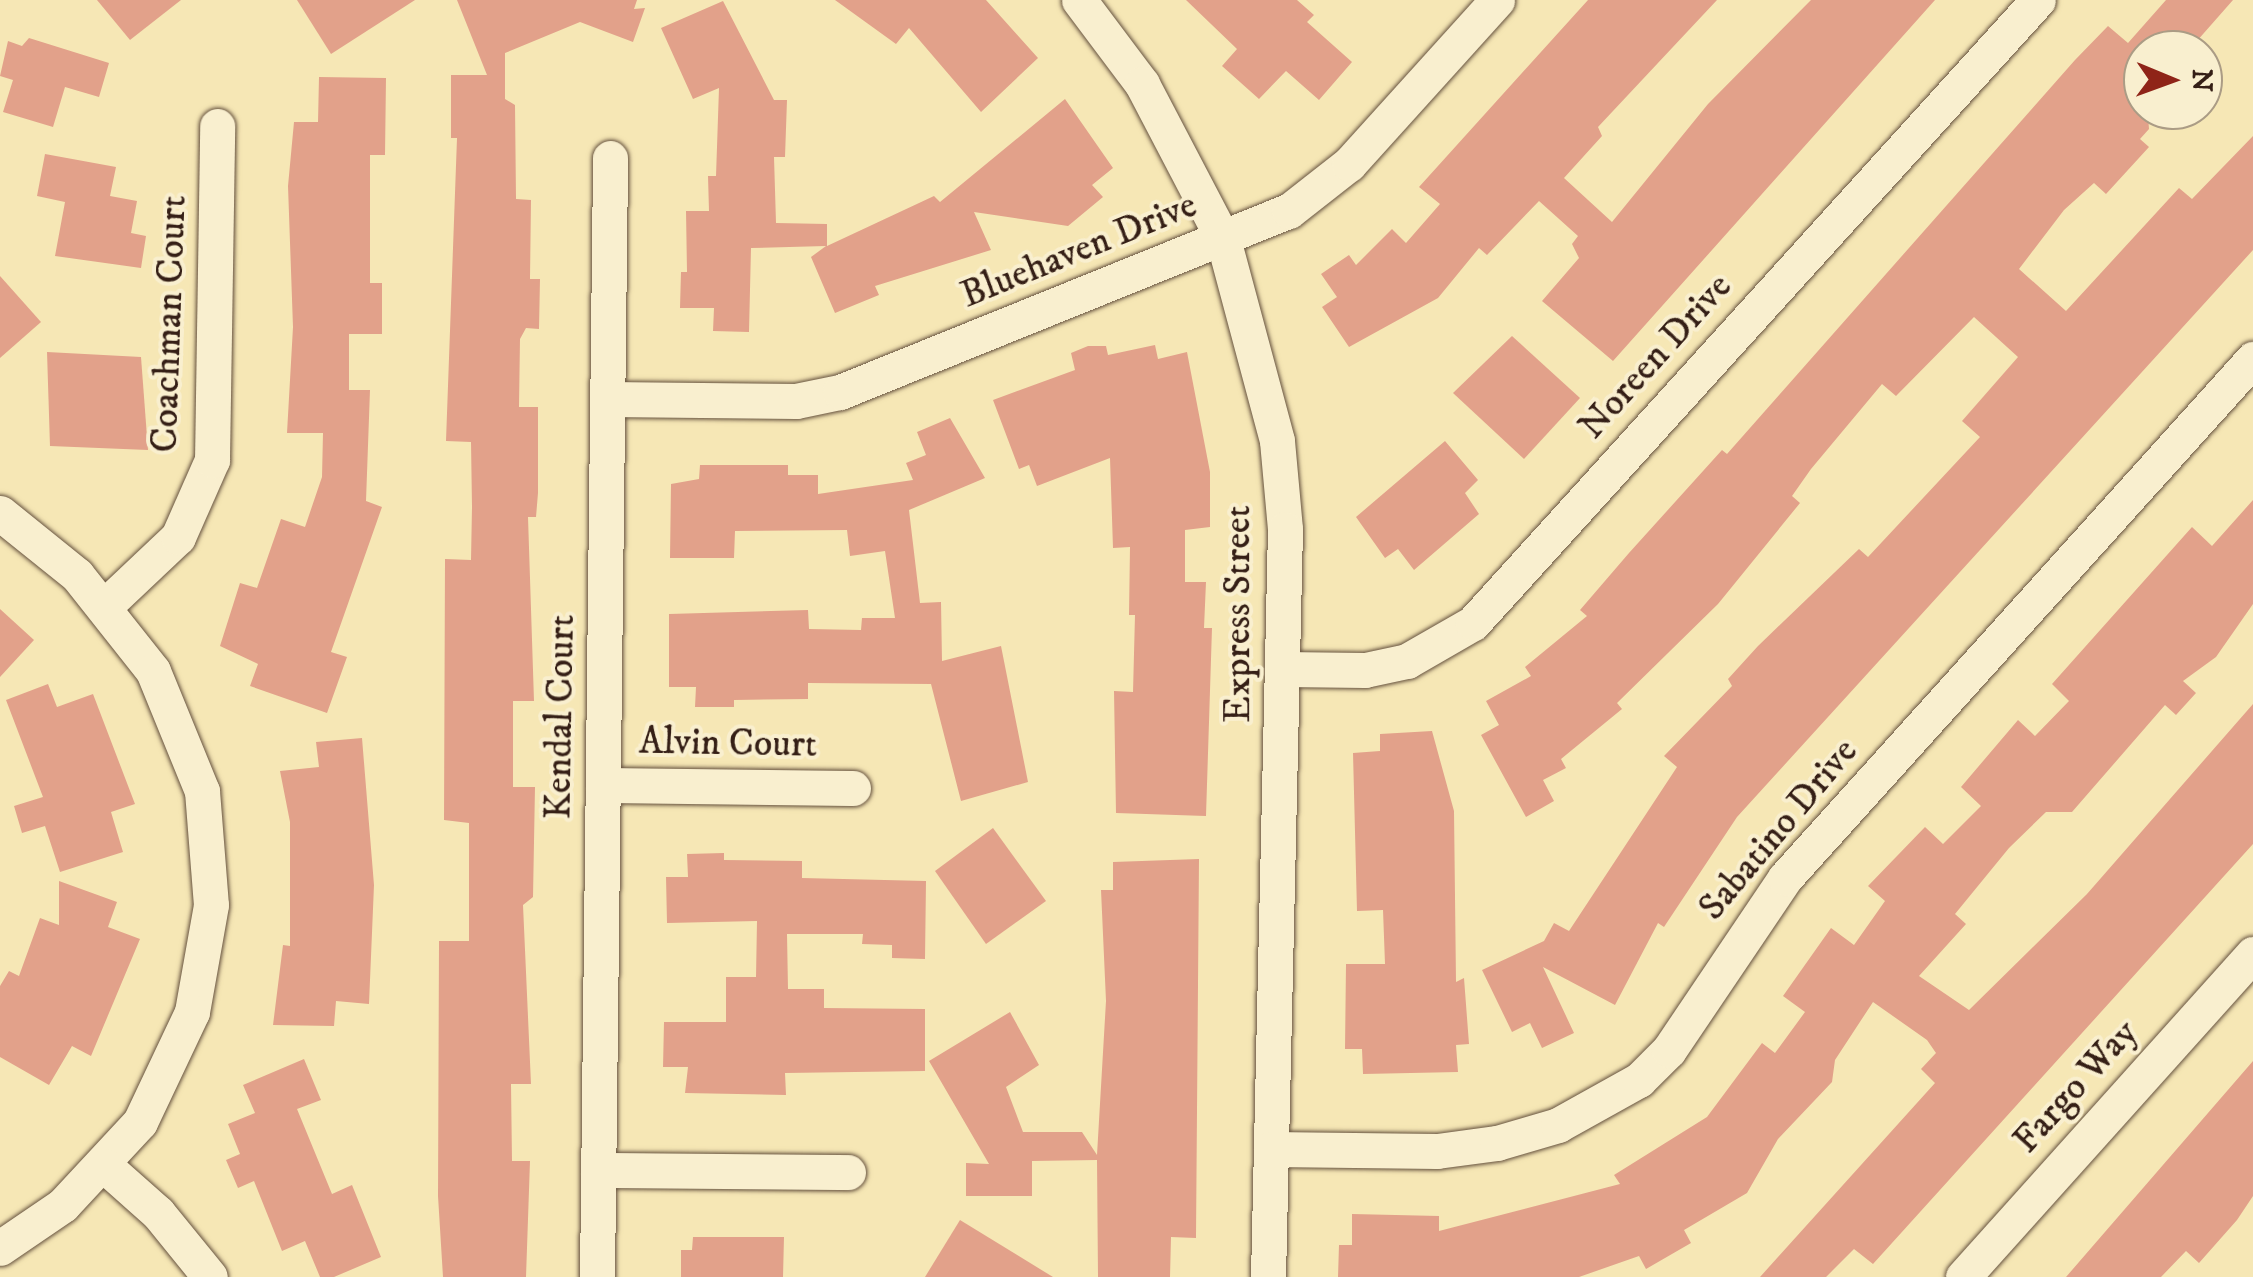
<!DOCTYPE html>
<style>
body{margin:0}
#map{position:relative;width:2253px;height:1277px;overflow:hidden;background:#f6e7b5;font-family:"IM FELL DW Pica",serif}
div>[style]{position:absolute}
[style*='--x']{left:calc(var(--x)*1px);top:calc(var(--y)*1px);width:calc(var(--w)*1px);rotate:calc(var(--a)*1deg)}
.building>*{inset:0;background:#e2a18a}
.roads{filter:drop-shadow(0 0 2px #65513e) drop-shadow(0 0 2px #65513e)}
.street>*{height:35px;margin:-17.5px;padding:0 17.5px;transform-origin:17.5px;border-radius:17.5px;background:#f9efcf}
span{translate:-50% -50%;white-space:nowrap;text-align:center;line-height:1.15;-webkit-text-stroke:8px #f9efcf;paint-order:stroke}
.street-label{font-size:38px;color:#351f16}
.north{position:absolute;left:2123px;top:30px;width:100px;height:100px;box-sizing:border-box;background:#f9efcf;border:2px solid #ab9c85;border-radius:50%;rotate:91deg;font-size:28px;font-weight:700;line-height:40px;text-align:center;color:#351f16}
.north::after{content:'';display:block;margin:auto;width:35px;height:45px;background:#8f2418;clip-path:polygon(50% 0,100% 100%,50% 72%,0 100%)}
</style>
<div id="map">
<div class="building">
<div style="clip-path:polygon(97px 0,181px 0,130px 40px)"></div>
<div style="clip-path:polygon(297px 0,415px 0,331px 54px)"></div>
<div style="clip-path:polygon(457px 0,637px 0,634px 9px,645px 8px,633px 42px,580px 22px,505px 53px,505px 99px,515px 105px,516px 199px,531px 200px,530px 279px,540px 279px,539px 329px,526px 328px,520px 339px,519px 407px,538px 407px,538px 493px,536px 517px,528px 517px,534px 701px,513px 701px,513px 787px,535px 787px,533px 897px,523px 905px,531px 1084px,511px 1084px,512px 1161px,530px 1161px,526px 1277px,443px 1277px,438px 1196px,439px 941px,469px 941px,469px 823px,444px 820px,445px 559px,471px 560px,472px 507px,471px 442px,446px 441px,457px 138px,451px 138px,451px 75px,487px 75px)"></div>
<div style="clip-path:polygon(835px 0,986px 0,1038px 58px,981px 112px,909px 28px,896px 44px)"></div>
<div style="clip-path:polygon(1186px 0,1297px 0,1314px 15px,1307px 22px,1352px 62px,1319px 100px,1286px 71px,1259px 99px,1222px 66px,1237px 49px)"></div>
<div style="clip-path:polygon(1588px 0,1717px 0,1598px 127px,1602px 136px,1564px 178px,1612px 222px,1708px 104px,1811px 0,1935px 0,1613px 361px,1542px 301px,1579px 258px,1572px 244px,1578px 236px,1539px 201px,1487px 255px,1479px 248px,1438px 298px,1349px 347px,1322px 307px,1337px 297px,1321px 274px,1349px 255px,1356px 265px,1392px 229px,1406px 243px,1440px 204px,1419px 187px)"></div>
<div style="clip-path:polygon(2166px 0,2233px 0,2189px 50px,2143px 50px,2149px 129px,2140px 139px,2149px 147px,2106px 194px,2094px 183px,2064px 210px,2019px 269px,2066px 311px,2179px 188px,2192px 199px,2253px 136px,2253px 250px,1737px 817px,1664px 927px,1658px 923px,1615px 1005px,1543px 967px,1574px 1033px,1542px 1048px,1530px 1023px,1512px 1032px,1482px 970px,1544px 941px,1554px 923px,1569px 931px,1677px 767px,1664px 756px,1732px 686px,1728px 679px,1758px 646px,1859px 549px,1868px 557px,1980px 437px,1962px 421px,2018px 357px,1974px 317px,1896px 396px,1882px 384px,1811px 469px,1792px 496px,1800px 503px,1718px 604px,1617px 703px,1622px 709px,1561px 759px,1566px 768px,1543px 780px,1554px 801px,1526px 817px,1481px 735px,1499px 725px,1486px 701px,1531px 676px,1525px 667px,1587px 616px,1580px 610px,1629px 553px,1722px 450px,1727px 454px,2075px 60px,2108px 26px,2128px 43px)"></div>
<div style="clip-path:polygon(723px 1px,774px 100px,787px 100px,785px 157px,774px 157px,776px 223px,827px 224px,827px 246px,934px 196px,940px 202px,1065px 99px,1113px 168px,1092px 185px,1103px 197px,1068px 226px,974px 212px,991px 250px,875px 286px,879px 295px,835px 313px,811px 257px,826px 246px,751px 248px,749px 332px,713px 331px,714px 308px,680px 308px,681px 272px,687px 272px,686px 211px,709px 211px,708px 176px,716px 176px,719px 88px,693px 99px,661px 28px)"></div>
<div style="clip-path:polygon(29px 38px,109px 63px,99px 97px,65px 87px,53px 127px,3px 112px,13px 80px,0 76px,8px 41px,22px 46px)"></div>
<div style="clip-path:polygon(319px 77px,386px 78px,385px 155px,370px 155px,370px 283px,382px 283px,382px 334px,349px 334px,349px 390px,370px 390px,366px 501px,382px 507px,331px 652px,347px 657px,327px 713px,250px 686px,258px 664px,220px 646px,240px 583px,257px 588px,281px 519px,305px 527px,322px 477px,323px 433px,287px 433px,293px 327px,288px 186px,294px 122px,318px 122px)"></div>
<div style="clip-path:polygon(45px 154px,116px 167px,110px 196px,137px 201px,131px 233px,146px 236px,141px 268px,55px 256px,65px 202px,37px 196px)"></div>
<div style="clip-path:polygon(0 276px,41px 322px,0 358px)"></div>
<div style="clip-path:polygon(1512px 336px,1580px 398px,1524px 459px,1453px 393px)"></div>
<div style="clip-path:polygon(1155px 345px,1158px 359px,1187px 352px,1210px 472px,1210px 527px,1185px 530px,1185px 582px,1206px 582px,1204px 628px,1212px 628px,1206px 816px,1116px 813px,1114px 691px,1133px 692px,1135px 615px,1129px 615px,1130px 547px,1113px 548px,1110px 458px,1037px 486px,1029px 465px,1019px 469px,993px 400px,1075px 370px,1071px 353px,1088px 346px,1106px 346px,1108px 355px)"></div>
<div style="clip-path:polygon(47px 352px,141px 357px,148px 450px,50px 446px)"></div>
<div style="clip-path:polygon(950px 418px,985px 478px,909px 510px,920px 603px,941px 602px,942px 661px,1001px 646px,1028px 782px,961px 801px,931px 684px,808px 683px,808px 699px,734px 700px,734px 707px,695px 707px,696px 687px,669px 687px,669px 614px,808px 610px,809px 629px,861px 630px,862px 618px,895px 618px,885px 551px,850px 556px,847px 530px,735px 531px,734px 558px,670px 558px,671px 484px,699px 479px,700px 465px,788px 465px,788px 475px,818px 475px,818px 494px,913px 480px,906px 463px,926px 455px,917px 432px)"></div>
<div style="clip-path:polygon(1445px 441px,1478px 480px,1465px 493px,1479px 514px,1414px 570px,1398px 549px,1385px 558px,1356px 517px)"></div>
<div style="clip-path:polygon(2253px 500px,2253px 604px,2216px 657px,2183px 681px,2196px 693px,2176px 715px,2165px 705px,2072px 812px,2046px 812px,2009px 848px,1955px 914px,1966px 924px,1919px 976px,1969px 1010px,2087px 894px,2253px 704px,2253px 844px,1873px 1264px,1854px 1249px,1826px 1277px,1760px 1277px,1935px 1083px,1921px 1069px,1936px 1053px,1927px 1040px,1873px 1002px,1835px 1060px,1832px 1082px,1778px 1139px,1747px 1193px,1684px 1230px,1691px 1243px,1646px 1269px,1639px 1256px,1579px 1277px,1338px 1277px,1339px 1245px,1352px 1245px,1352px 1214px,1439px 1216px,1439px 1231px,1620px 1184px,1614px 1175px,1707px 1117px,1762px 1043px,1775px 1053px,1805px 1012px,1783px 996px,1831px 928px,1854px 945px,1885px 901px,1868px 886px,1925px 827px,1943px 844px,1981px 806px,1961px 787px,2018px 720px,2035px 736px,2069px 701px,2052px 684px,2192px 527px,2212px 546px)"></div>
<div style="clip-path:polygon(0 609px,34px 640px,0 677px)"></div>
<div style="clip-path:polygon(48px 684px,57px 707px,93px 694px,135px 804px,111px 812px,123px 852px,60px 872px,45px 826px,22px 833px,14px 806px,43px 797px,6px 700px)"></div>
<div style="clip-path:polygon(1432px 731px,1454px 811px,1456px 982px,1464px 978px,1469px 1044px,1456px 1045px,1458px 1072px,1363px 1074px,1362px 1049px,1345px 1049px,1346px 964px,1385px 964px,1383px 910px,1357px 911px,1353px 753px,1380px 751px,1380px 734px)"></div>
<div style="clip-path:polygon(362px 738px,374px 885px,369px 1004px,336px 1001px,334px 1026px,273px 1025px,283px 945px,290px 946px,290px 822px,280px 771px,319px 767px,316px 742px)"></div>
<div style="clip-path:polygon(993px 828px,1046px 901px,986px 944px,935px 871px)"></div>
<div style="clip-path:polygon(724px 853px,724px 860px,802px 861px,802px 878px,926px 881px,925px 959px,892px 958px,892px 945px,862px 944px,863px 934px,787px 934px,788px 989px,824px 989px,824px 1008px,925px 1009px,925px 1071px,785px 1073px,786px 1095px,685px 1093px,688px 1067px,663px 1067px,664px 1022px,726px 1022px,726px 977px,756px 977px,757px 921px,667px 923px,666px 877px,688px 877px,687px 854px)"></div>
<div style="clip-path:polygon(1199px 859px,1196px 1238px,1171px 1237px,1170px 1277px,1098px 1277px,1097px 1160px,1032px 1161px,1032px 1196px,966px 1196px,966px 1163px,989px 1164px,929px 1061px,1010px 1012px,1039px 1065px,1006px 1087px,1023px 1132px,1082px 1132px,1097px 1155px,1106px 1001px,1101px 890px,1113px 890px,1113px 862px)"></div>
<div style="clip-path:polygon(59px 881px,117px 902px,108px 927px,140px 939px,91px 1056px,72px 1046px,49px 1085px,0 1057px,0 986px,9px 971px,19px 976px,40px 918px,59px 925px)"></div>
<div style="clip-path:polygon(304px 1059px,321px 1100px,297px 1109px,332px 1194px,352px 1185px,381px 1257px,334px 1277px,320px 1277px,305px 1241px,282px 1251px,254px 1181px,238px 1188px,226px 1160px,240px 1154px,228px 1124px,255px 1113px,243px 1085px)"></div>
<div style="clip-path:polygon(2253px 1061px,2253px 1196px,2237px 1220px,2199px 1263px,2186px 1251px,2161px 1277px,2066px 1277px)"></div>
<div style="clip-path:polygon(960px 1220px,1053px 1277px,925px 1277px)"></div>
<div style="clip-path:polygon(693px 1237px,784px 1237px,783px 1277px,681px 1277px,681px 1250px,692px 1250px)"></div>
</div>
<div class="roads">
<div class="street">
<div style="--x:1079;--y:0;--w:105;--a:53.1"></div>
<div style="--x:1142;--y:84;--w:175;--a:62.4"></div>
<div style="--x:1223;--y:239;--w:209;--a:75"></div>
<div style="--x:1277;--y:441;--w:88;--a:84.8"></div>
<div style="--x:1285;--y:529;--w:748;--a:91.3"></div>
<div style="--x:607;--y:399;--w:189;--a:0.6"></div>
<div style="--x:796;--y:401;--w:45;--a:-11.6"></div>
<div style="--x:840;--y:392;--w:484;--a:-22"></div>
<div style="--x:1289;--y:211;--w:76;--a:-38.1"></div>
<div style="--x:1349;--y:164;--w:221;--a:-47.9"></div>
<div style="--x:0;--y:513;--w:99;--a:38.8"></div>
<div style="--x:77;--y:575;--w:122;--a:51.6"></div>
<div style="--x:153;--y:671;--w:130;--a:67.8"></div>
<div style="--x:202;--y:791;--w:114;--a:85.5"></div>
<div style="--x:211;--y:905;--w:109;--a:100.1"></div>
<div style="--x:192;--y:1012;--w:122;--a:115.3"></div>
<div style="--x:140;--y:1122;--w:113;--a:132.9"></div>
<div style="--x:63;--y:1205;--w:76;--a:145.7"></div>
<div style="--x:106;--y:605;--w:99;--a:-43.4"></div>
<div style="--x:178;--y:537;--w:84;--a:-66.2"></div>
<div style="--x:212;--y:460;--w:334;--a:-89.1"></div>
<div style="--x:1283;--y:669;--w:82;--a:0.7"></div>
<div style="--x:1365;--y:670;--w:43;--a:-12.1"></div>
<div style="--x:1407;--y:661;--w:76;--a:-29.9"></div>
<div style="--x:1473;--y:623;--w:841;--a:-47.8"></div>
<div style="--x:603;--y:785;--w:250;--a:0.7"></div>
<div style="--x:1271;--y:1149;--w:166;--a:0.7"></div>
<div style="--x:1437;--y:1151;--w:61;--a:-7.6"></div>
<div style="--x:1497;--y:1143;--w:64;--a:-16.4"></div>
<div style="--x:1558;--y:1125;--w:93;--a:-29.1"></div>
<div style="--x:1639;--y:1080;--w:42;--a:-45"></div>
<div style="--x:1669;--y:1050;--w:207;--a:-56"></div>
<div style="--x:1785;--y:878;--w:699;--a:-47.96"></div>
<div style="--x:105;--y:1166;--w:71;--a:41.6"></div>
<div style="--x:158;--y:1213;--w:82;--a:50.9"></div>
<div style="--x:598;--y:1170;--w:250;--a:0.5"></div>
<div style="--x:597;--y:1277;--w:1119;--a:-89.33"></div>
<div style="--x:1963;--y:1277;--w:434;--a:-48.1"></div>
</div>
</div>
<div class="street-label">
<span style="left:1079px;top:251px;rotate:-22deg">Bluehaven Drive</span>
<span style="left:170px;top:324px;rotate:-88deg">Coachman Court</span>
<span style="left:1656px;top:357px;rotate:-48deg">Noreen Drive</span>
<span style="left:1239px;top:614px;rotate:-90deg">Express Street</span>
<span style="left:561px;top:717px;rotate:-89deg">Kendal Court</span>
<span style="left:728px;top:744px;rotate:1deg">Alvin Court</span>
<span style="left:1779px;top:830px;rotate:-50deg">Sabatino Drive</span>
<span style="left:2076px;top:1087px;rotate:-48deg">Fargo Way</span>
</div>
<div class="north">N</div>
</div>
